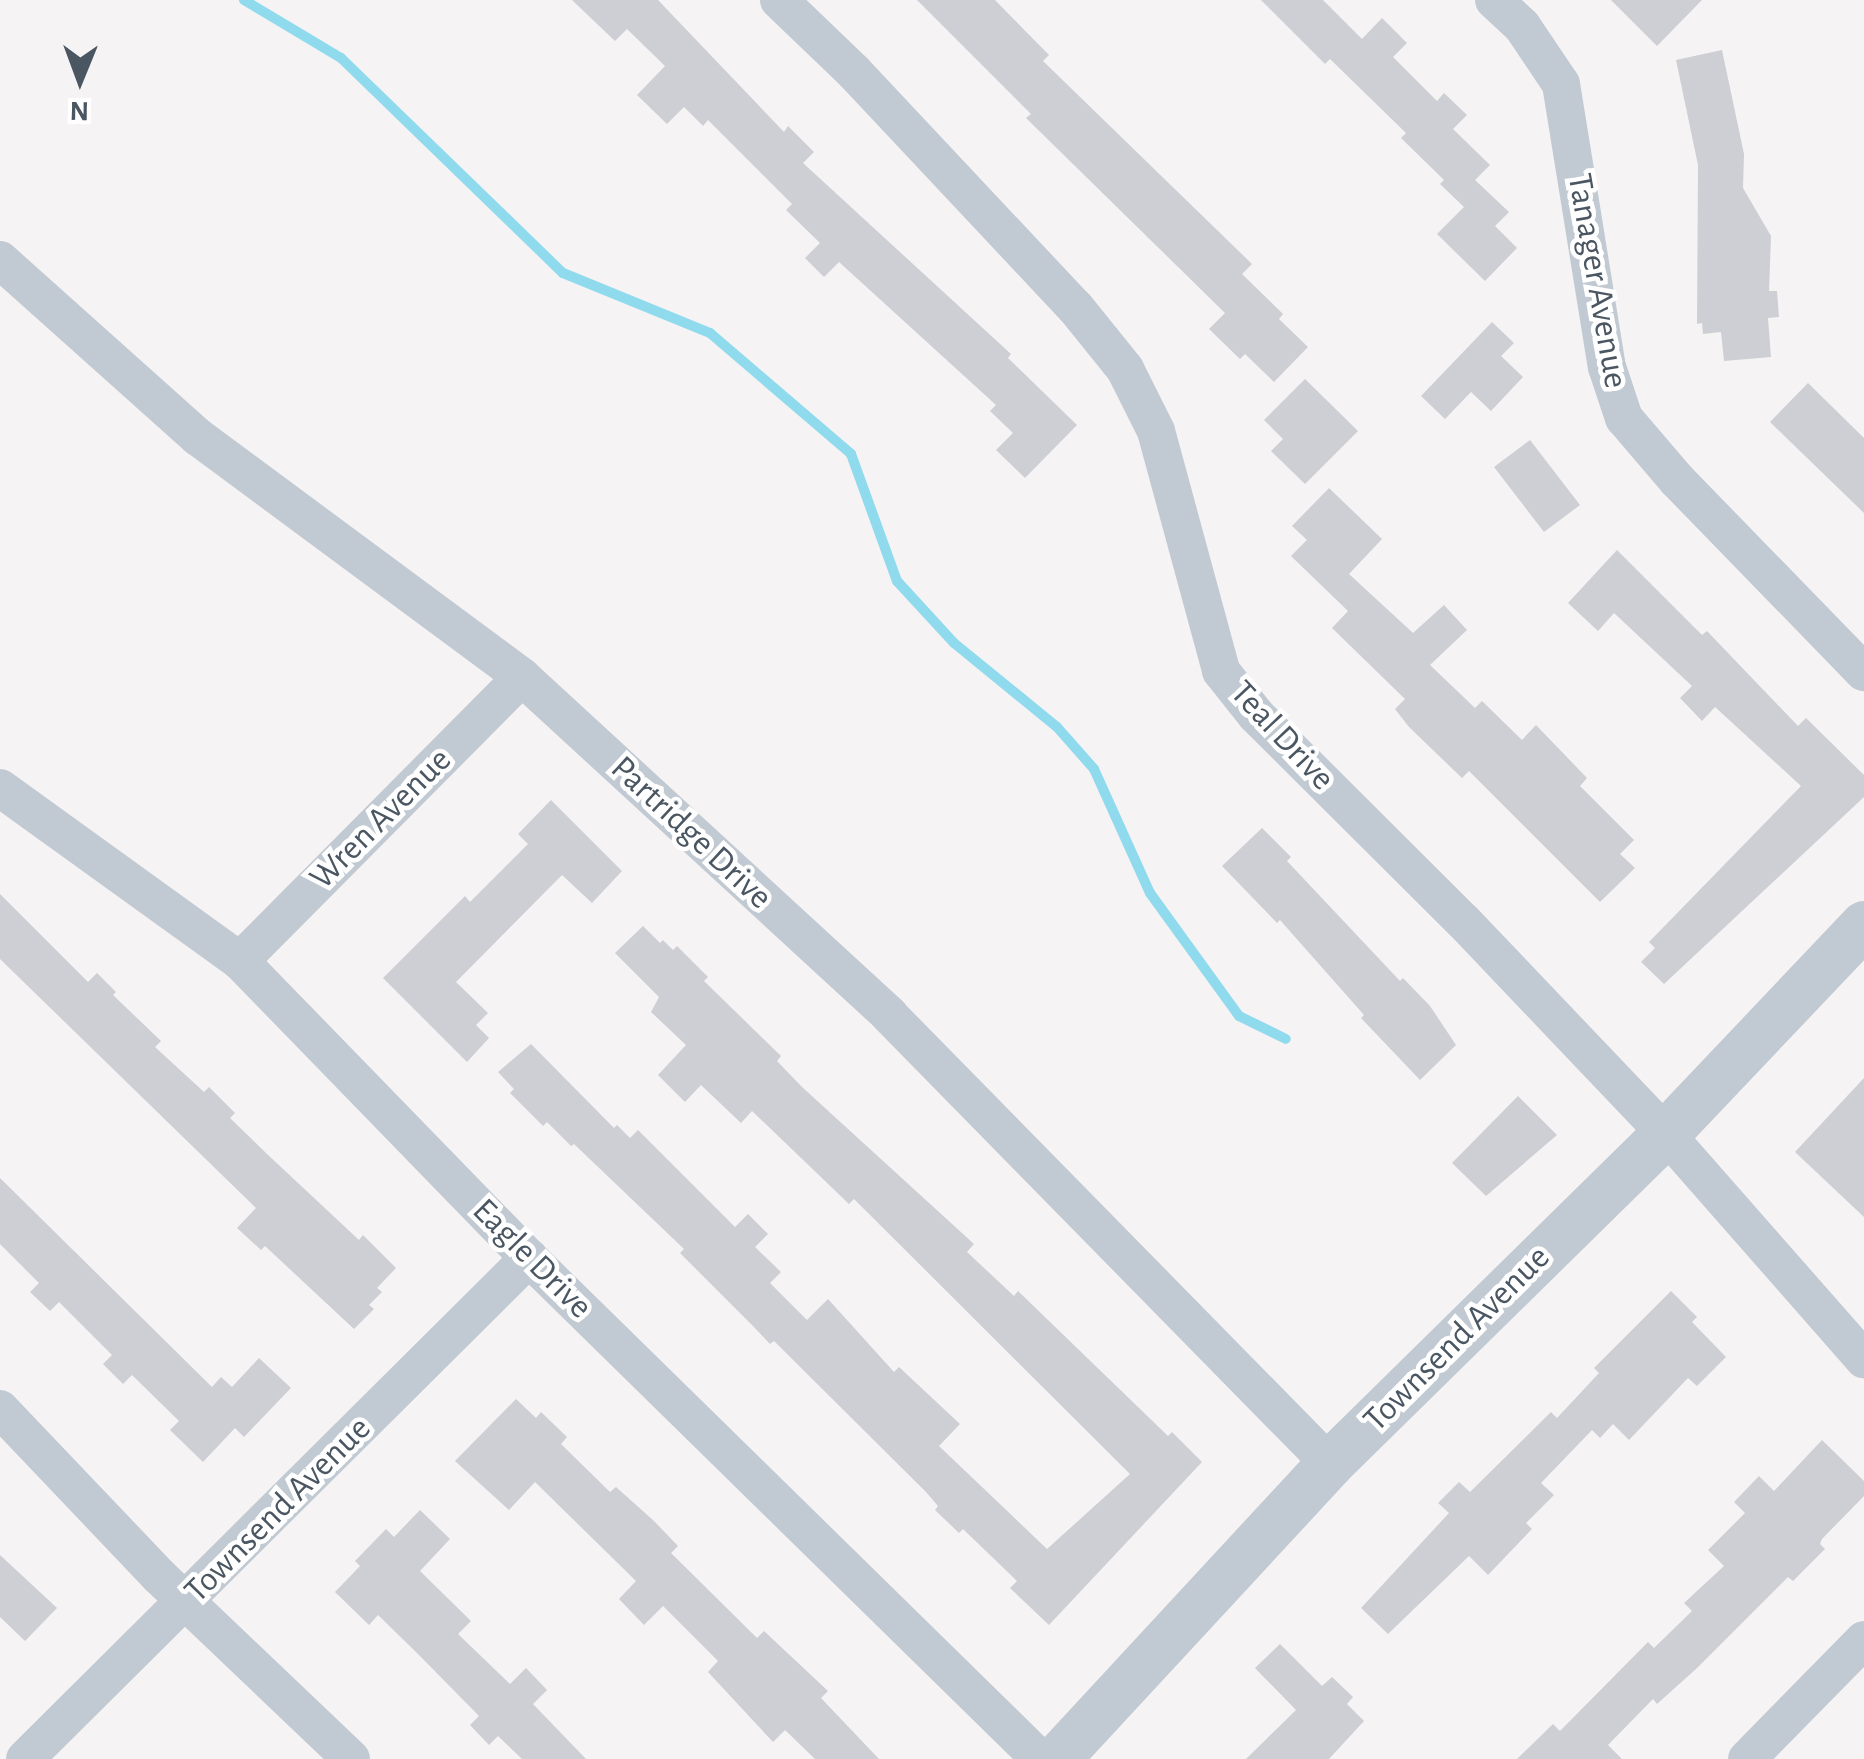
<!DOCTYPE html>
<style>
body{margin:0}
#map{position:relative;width:1864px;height:1759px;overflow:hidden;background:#f5f3f3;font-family:"Alegreya Sans",sans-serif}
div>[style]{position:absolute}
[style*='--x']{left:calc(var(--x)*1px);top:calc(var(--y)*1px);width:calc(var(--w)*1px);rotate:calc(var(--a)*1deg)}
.stream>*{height:10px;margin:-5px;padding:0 5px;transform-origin:5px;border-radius:5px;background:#90daee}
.building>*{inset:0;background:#cdcfd5}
.minor>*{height:38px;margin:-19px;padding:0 19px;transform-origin:19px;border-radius:19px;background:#c1cad2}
.tertiary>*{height:48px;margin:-24px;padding:0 24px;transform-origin:24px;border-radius:24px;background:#c1cad2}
span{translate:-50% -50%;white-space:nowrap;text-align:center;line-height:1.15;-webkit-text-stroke:9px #fff;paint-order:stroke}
.street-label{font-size:35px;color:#4a5661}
.north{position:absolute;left:30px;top:30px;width:100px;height:100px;-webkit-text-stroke:8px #fff;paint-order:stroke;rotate:181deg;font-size:28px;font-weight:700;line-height:40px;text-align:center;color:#4a5661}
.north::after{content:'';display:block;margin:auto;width:35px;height:45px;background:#4a5661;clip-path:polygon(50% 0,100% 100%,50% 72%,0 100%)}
</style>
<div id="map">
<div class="stream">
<div style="--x:244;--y:0;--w:113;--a:30.9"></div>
<div style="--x:341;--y:58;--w:309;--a:44.1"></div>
<div style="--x:563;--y:273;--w:159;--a:22.2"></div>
<div style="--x:710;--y:333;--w:186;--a:40.6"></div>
<div style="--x:851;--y:454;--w:135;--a:70.1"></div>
<div style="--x:897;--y:581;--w:84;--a:47.4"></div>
<div style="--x:954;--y:643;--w:133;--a:39.2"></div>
<div style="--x:1057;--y:727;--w:56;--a:48.6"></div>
<div style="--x:1094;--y:769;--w:136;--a:65.7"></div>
<div style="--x:1150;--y:893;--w:152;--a:54.1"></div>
<div style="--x:1239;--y:1016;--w:52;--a:26.1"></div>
</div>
<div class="building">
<div style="clip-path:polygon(572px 0,658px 0,784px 132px,788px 126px,814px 152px,803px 163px,1011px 354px,1008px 358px,1077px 425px,1025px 478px,996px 450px,1013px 433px,990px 411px,996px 405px,839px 262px,824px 277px,805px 258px,820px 243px,786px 210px,792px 204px,708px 120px,703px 126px,684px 107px,667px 124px,637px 95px,665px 66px,627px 29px,615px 41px)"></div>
<div style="clip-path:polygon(917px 0,995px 0,1049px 55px,1043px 61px,1252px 264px,1242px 274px,1283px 314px,1279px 319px,1308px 347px,1274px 382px,1245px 354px,1240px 359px,1209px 329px,1225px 313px,1026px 118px,1031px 114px)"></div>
<div style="clip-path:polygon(1261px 0,1323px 0,1362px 39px,1382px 18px,1407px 43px,1393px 57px,1437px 101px,1444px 93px,1467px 115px,1453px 129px,1490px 165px,1475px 180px,1509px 212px,1495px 226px,1517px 248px,1485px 281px,1437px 234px,1464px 207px,1440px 184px,1444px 180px,1401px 138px,1406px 133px,1330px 59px,1325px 64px)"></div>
<div style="clip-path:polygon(1611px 0,1702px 0,1657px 46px)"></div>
<div style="clip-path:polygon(1722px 50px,1744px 154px,1743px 188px,1771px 236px,1769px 291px,1777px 291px,1779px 317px,1768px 318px,1771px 357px,1724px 361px,1721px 332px,1703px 334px,1702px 323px,1697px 324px,1698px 165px,1676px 60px)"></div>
<div style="clip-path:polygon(1492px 322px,1514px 343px,1501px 356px,1523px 377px,1491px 411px,1471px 392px,1445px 419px,1421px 396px)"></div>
<div style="clip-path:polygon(1305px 379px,1358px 431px,1305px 484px,1271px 451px,1283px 439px,1264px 420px)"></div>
<div style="clip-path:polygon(1808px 383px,1864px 438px,1864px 513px,1770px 422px)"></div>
<div style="clip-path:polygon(1530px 440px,1580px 505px,1544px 532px,1494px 467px)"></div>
<div style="clip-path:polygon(1329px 488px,1382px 539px,1349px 574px,1413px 633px,1444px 605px,1467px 630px,1430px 665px,1475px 708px,1482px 701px,1522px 740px,1536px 725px,1587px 778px,1580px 786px,1634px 840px,1620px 854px,1635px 868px,1600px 902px,1469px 771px,1462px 778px,1409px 727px,1395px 709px,1405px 699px,1332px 628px,1348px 611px,1291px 556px,1307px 540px,1292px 526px)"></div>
<div style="clip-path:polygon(1617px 550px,1702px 635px,1707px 631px,1798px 726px,1806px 718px,1864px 775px,1864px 797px,1664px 984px,1641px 962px,1655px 948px,1649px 942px,1801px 786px,1715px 707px,1702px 721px,1680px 698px,1692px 686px,1614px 613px,1598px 631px,1568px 603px)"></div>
<div style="clip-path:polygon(551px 800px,622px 871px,592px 903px,562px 875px,456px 982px,488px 1013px,476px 1025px,489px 1038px,467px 1062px,383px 978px,465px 896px,470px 902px,528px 844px,518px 834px)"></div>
<div style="clip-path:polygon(1262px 828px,1291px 857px,1287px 861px,1400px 981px,1403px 978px,1430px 1006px,1456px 1045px,1420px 1080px,1361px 1018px,1364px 1015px,1280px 920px,1277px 923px,1222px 866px)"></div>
<div style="clip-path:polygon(0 894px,88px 982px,97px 973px,116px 992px,113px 995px,161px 1041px,155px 1047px,204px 1092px,209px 1087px,235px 1113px,230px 1118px,267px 1154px,359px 1240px,363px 1235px,396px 1268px,377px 1288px,382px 1292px,369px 1305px,374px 1309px,354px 1329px,265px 1246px,261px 1250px,237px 1228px,256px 1208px,0 959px)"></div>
<div style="clip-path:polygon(643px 926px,660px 943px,663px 940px,673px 950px,677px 946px,708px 977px,704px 981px,781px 1056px,777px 1061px,802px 1087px,974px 1244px,967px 1252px,1014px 1296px,1018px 1291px,1168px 1436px,1172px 1432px,1202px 1462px,1049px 1625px,1010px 1588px,1017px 1581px,963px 1529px,959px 1533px,935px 1510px,938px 1506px,926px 1492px,774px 1341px,770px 1344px,753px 1326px,680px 1253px,684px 1249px,574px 1144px,571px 1146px,547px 1122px,543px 1126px,510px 1093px,514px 1089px,498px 1072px,531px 1044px,614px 1128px,617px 1125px,630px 1138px,638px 1130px,735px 1227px,748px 1214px,768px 1234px,755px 1247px,781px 1272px,770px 1283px,807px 1320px,828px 1299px,894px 1372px,899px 1367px,960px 1424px,939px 1446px,1047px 1549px,1130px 1474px,854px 1199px,849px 1204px,752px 1111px,741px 1123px,701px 1085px,685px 1102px,658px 1075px,686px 1045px,651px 1012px,659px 997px,615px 953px)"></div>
<div style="clip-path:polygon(1864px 1078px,1864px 1217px,1795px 1152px)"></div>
<div style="clip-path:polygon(1518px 1096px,1557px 1135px,1486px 1196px,1452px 1163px)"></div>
<div style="clip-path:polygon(0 1178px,212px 1387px,221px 1377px,232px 1387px,259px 1358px,291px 1388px,244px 1437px,235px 1428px,203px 1462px,170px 1430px,179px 1421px,132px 1375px,123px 1384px,103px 1364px,112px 1355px,59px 1302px,50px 1311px,30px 1292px,39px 1283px,0 1244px)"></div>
<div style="clip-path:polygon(1671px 1291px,1697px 1317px,1692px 1322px,1726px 1357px,1697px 1386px,1688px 1378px,1629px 1440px,1613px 1424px,1600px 1438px,1592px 1430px,1541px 1483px,1554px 1495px,1526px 1523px,1532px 1529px,1488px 1575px,1469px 1556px,1388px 1634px,1361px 1608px,1449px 1513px,1438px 1503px,1459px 1482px,1470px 1492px,1551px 1412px,1557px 1418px,1599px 1373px,1594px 1368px)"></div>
<div style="clip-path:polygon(516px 1399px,536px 1418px,541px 1412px,567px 1437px,561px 1444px,610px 1492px,616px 1487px,654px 1521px,678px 1546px,671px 1553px,757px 1638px,764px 1631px,828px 1691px,821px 1698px,879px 1759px,815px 1759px,785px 1730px,773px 1742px,708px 1672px,718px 1661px,663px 1606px,644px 1625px,619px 1599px,636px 1581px,535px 1482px,509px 1510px,455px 1461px)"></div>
<div style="clip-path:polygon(1822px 1440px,1864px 1481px,1864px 1496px,1822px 1539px,1820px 1544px,1825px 1549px,1793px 1581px,1788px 1577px,1696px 1669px,1657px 1704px,1653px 1699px,1608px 1745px,1622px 1759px,1517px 1759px,1553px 1724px,1560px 1731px,1648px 1642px,1654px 1648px,1692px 1611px,1684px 1603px,1724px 1566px,1708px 1550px,1745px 1513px,1734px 1502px,1759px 1476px,1774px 1491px)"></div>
<div style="clip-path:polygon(420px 1510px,450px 1539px,420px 1571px,471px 1621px,458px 1634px,510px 1684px,526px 1668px,547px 1690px,533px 1704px,586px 1759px,522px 1759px,498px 1736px,489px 1745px,470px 1725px,479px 1716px,418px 1654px,378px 1615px,369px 1625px,335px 1592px,360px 1566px,355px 1561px,386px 1529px,394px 1537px)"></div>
<div style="clip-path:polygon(0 1555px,57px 1608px,25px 1641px,0 1617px)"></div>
<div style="clip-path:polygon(1280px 1644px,1322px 1686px,1332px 1677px,1353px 1697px,1347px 1704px,1364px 1721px,1329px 1759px,1246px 1759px,1296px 1710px,1255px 1668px)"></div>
</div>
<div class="minor">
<div style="--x:779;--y:0;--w:104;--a:43.8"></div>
<div style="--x:854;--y:72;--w:323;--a:46.8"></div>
<div style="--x:1075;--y:307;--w:80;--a:51.1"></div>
<div style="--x:1125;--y:369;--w:69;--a:63.4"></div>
<div style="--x:1156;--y:431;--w:249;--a:74.8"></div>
<div style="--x:1221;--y:671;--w:56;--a:51.5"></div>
<div style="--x:1256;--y:715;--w:292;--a:44.9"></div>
<div style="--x:1463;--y:921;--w:294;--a:46.4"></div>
<div style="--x:1666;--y:1134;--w:300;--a:48.7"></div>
<div style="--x:1494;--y:0;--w:38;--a:43"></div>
<div style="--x:1522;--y:26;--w:70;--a:56.1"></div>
<div style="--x:1561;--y:84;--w:287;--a:80.8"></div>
<div style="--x:1607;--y:367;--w:54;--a:71.6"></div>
<div style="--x:1624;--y:418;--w:82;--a:49.5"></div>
<div style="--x:1677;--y:480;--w:268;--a:45.8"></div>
<div style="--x:0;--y:260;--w:266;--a:41.8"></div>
<div style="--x:198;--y:437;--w:403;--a:36.5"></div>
<div style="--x:522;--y:677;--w:499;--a:42.6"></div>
<div style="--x:889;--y:1015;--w:629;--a:45.52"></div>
<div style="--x:0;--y:788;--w:296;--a:35.8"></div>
<div style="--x:240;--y:961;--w:414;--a:45.8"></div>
<div style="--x:529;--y:1258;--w:716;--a:44.43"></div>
<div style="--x:240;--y:961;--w:400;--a:-45.2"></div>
<div style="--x:0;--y:1409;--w:231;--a:46.4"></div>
<div style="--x:159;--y:1576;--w:265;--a:43.6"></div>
<div style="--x:25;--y:1759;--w:711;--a:-44.83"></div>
<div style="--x:1747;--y:1759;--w:167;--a:-45.5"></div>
</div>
<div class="tertiary">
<div style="--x:1057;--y:1759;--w:402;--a:-47.2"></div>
<div style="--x:1330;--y:1464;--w:471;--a:-44.5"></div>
<div style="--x:1666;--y:1134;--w:288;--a:-46.5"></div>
</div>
<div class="street-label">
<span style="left:1597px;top:281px;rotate:80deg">Tanager Avenue</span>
<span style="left:1282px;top:736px;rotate:47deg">Teal Drive</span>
<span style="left:381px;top:819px;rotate:-45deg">Wren Avenue</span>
<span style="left:691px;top:833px;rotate:43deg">Partridge Drive</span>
<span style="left:532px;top:1259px;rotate:45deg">Eagle Drive</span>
<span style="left:1457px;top:1339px;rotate:-45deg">Townsend Avenue</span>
<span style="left:278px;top:1510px;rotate:-45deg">Townsend Avenue</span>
</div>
<div class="north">N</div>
</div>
